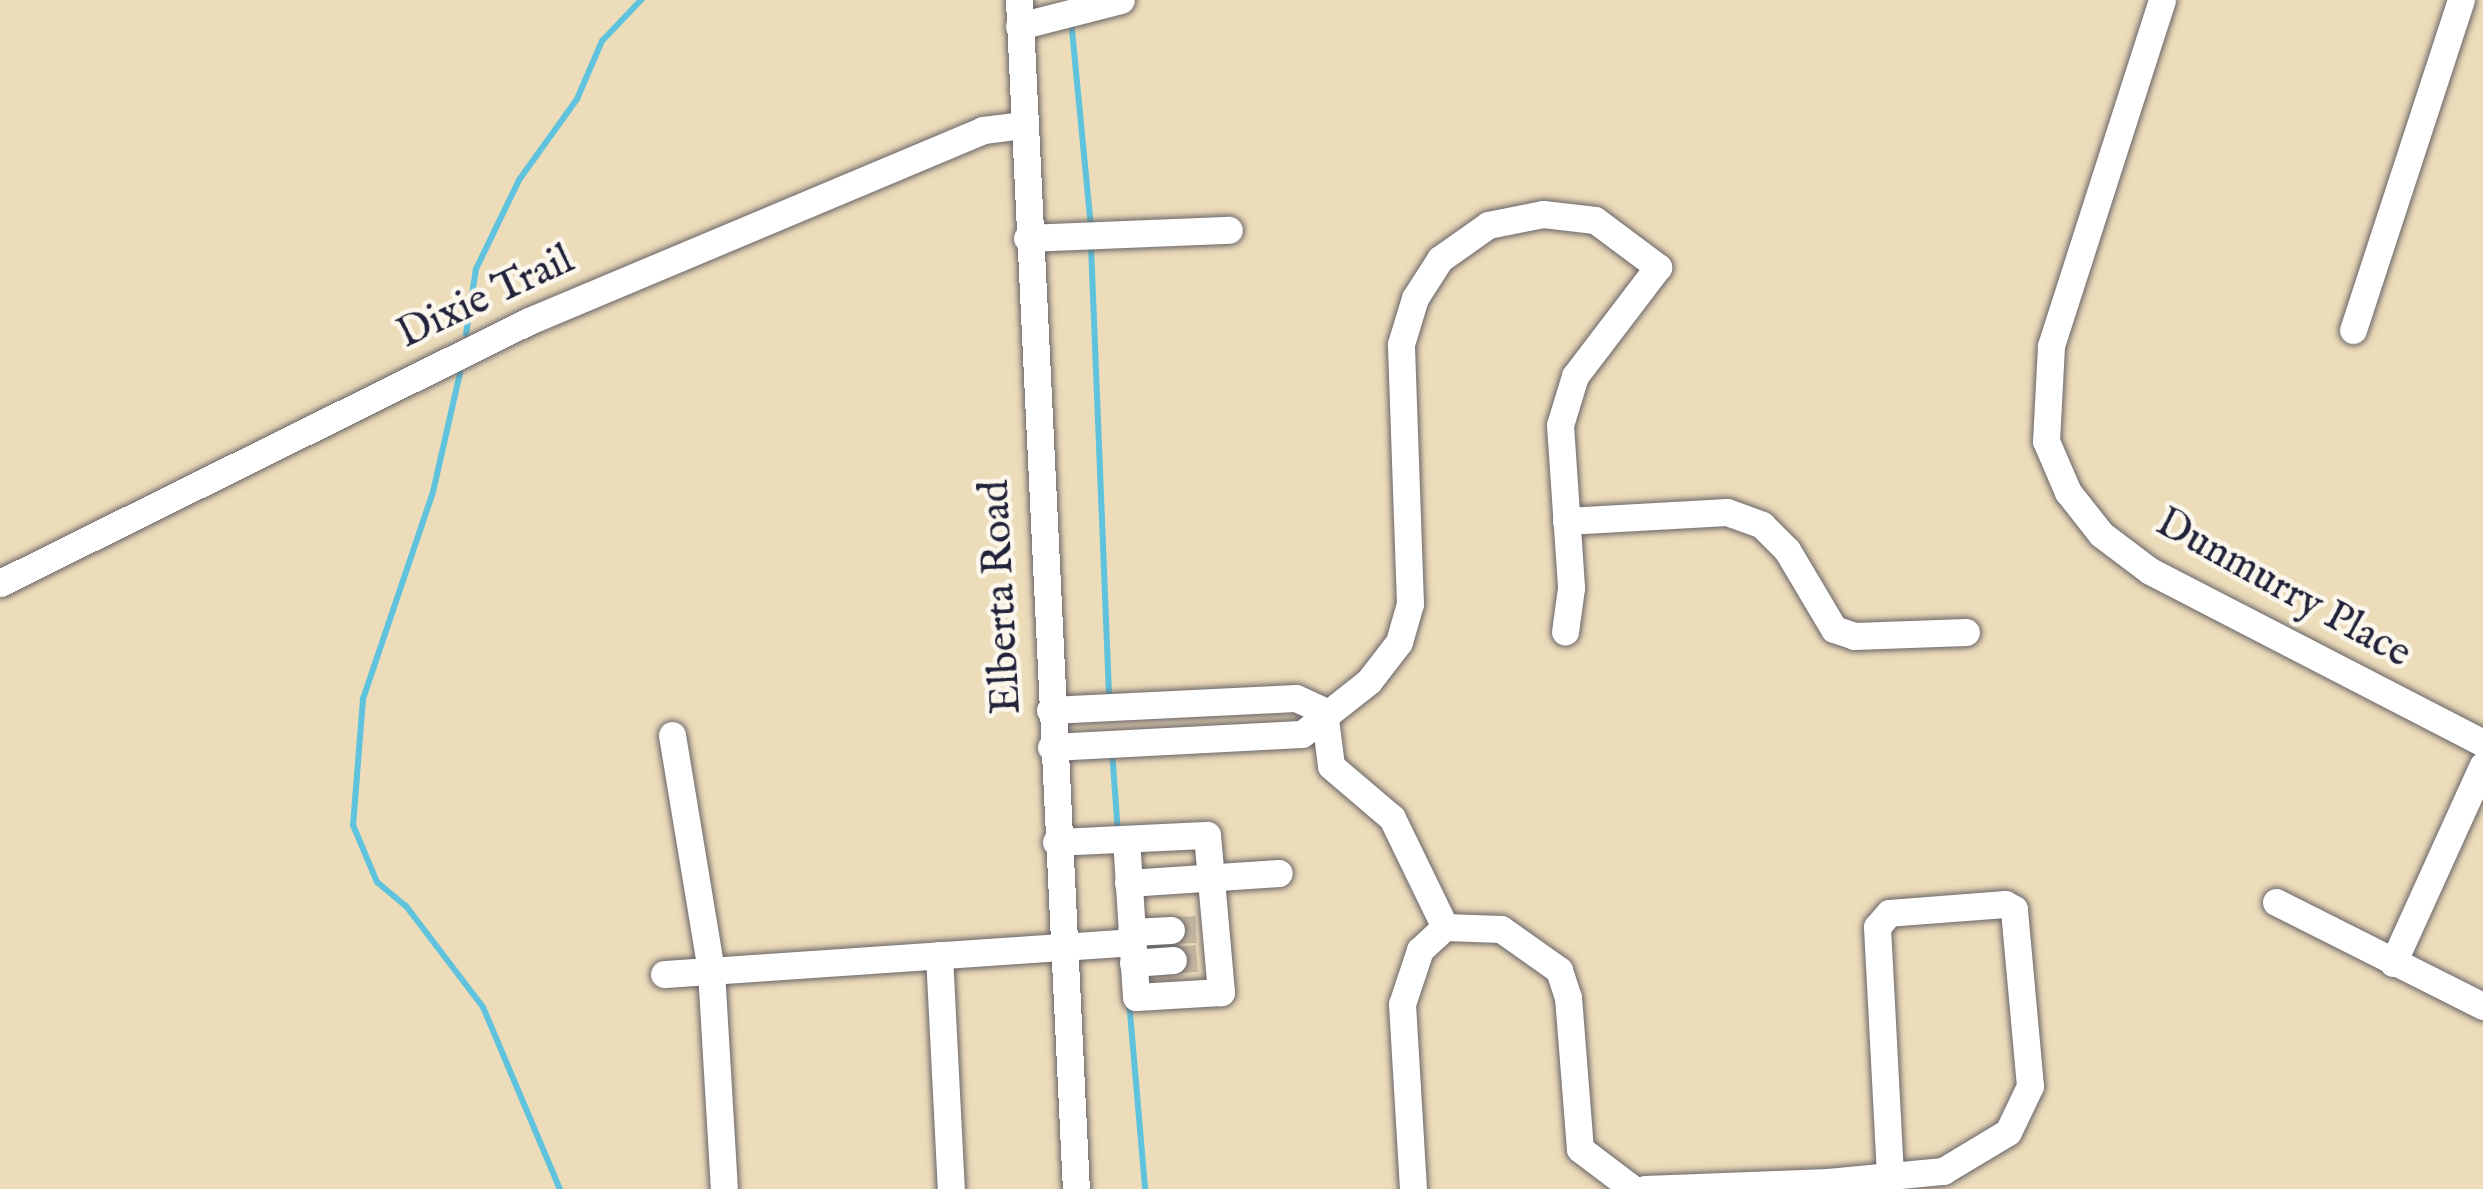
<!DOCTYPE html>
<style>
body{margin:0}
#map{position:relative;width:2483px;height:1189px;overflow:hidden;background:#eddcba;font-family:"IM FELL English",serif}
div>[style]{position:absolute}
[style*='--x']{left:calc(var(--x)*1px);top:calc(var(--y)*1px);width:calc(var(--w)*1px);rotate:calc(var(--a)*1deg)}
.stream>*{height:6px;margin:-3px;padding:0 3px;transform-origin:3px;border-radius:3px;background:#5fc3dd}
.minor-tunnel>*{height:27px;margin-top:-13.5px;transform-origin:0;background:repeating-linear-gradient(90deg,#c4b7a1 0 27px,transparent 0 41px)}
.roads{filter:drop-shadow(0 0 3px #696367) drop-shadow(0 0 3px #696367)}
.minor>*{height:27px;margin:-13.5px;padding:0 13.5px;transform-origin:13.5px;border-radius:13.5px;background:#fff}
span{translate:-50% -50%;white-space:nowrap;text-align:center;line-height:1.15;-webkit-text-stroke:9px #fbf7ec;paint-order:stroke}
.street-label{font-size:42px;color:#22223b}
</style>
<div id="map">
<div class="stream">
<div style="--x:1072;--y:30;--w:198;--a:84.5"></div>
<div style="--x:1091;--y:246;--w:455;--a:87.7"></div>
<div style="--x:466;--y:334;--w:66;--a:-81.3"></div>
<div style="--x:476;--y:269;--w:99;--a:-64.2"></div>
<div style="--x:519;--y:180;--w:100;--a:-54.4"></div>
<div style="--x:577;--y:99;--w:63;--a:-66.7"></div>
<div style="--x:602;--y:41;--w:57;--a:-46.4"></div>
<div style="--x:460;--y:373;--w:122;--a:102.8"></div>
<div style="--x:433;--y:492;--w:219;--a:108.7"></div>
<div style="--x:363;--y:699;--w:126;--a:94.5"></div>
<div style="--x:353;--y:825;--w:62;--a:67.2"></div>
<div style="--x:377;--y:882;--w:38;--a:40"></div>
<div style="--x:406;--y:906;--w:127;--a:52.7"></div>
<div style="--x:483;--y:1007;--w:198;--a:67.1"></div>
<div style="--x:1112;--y:750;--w:83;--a:85.9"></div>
<div style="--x:1129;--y:1001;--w:189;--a:85.1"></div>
</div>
<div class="minor-tunnel">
<div style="--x:1171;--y:930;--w:25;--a:-2"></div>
<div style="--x:1173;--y:960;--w:24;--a:-5"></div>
</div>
<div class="roads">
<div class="minor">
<div style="--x:1019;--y:0;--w:1190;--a:87.26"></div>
<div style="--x:2162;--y:0;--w:363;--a:107.8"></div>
<div style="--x:2051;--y:346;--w:95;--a:93"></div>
<div style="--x:2046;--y:441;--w:56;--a:66.7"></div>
<div style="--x:2068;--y:492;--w:53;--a:51.8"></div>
<div style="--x:2101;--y:534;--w:61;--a:37.1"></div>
<div style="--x:2150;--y:571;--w:375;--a:27.3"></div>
<div style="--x:1019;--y:26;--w:105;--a:-14.3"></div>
<div style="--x:1027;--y:238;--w:202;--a:-2.3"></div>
<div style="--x:2353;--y:330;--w:347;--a:-71.9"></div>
<div style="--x:1566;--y:521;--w:161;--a:-3.2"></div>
<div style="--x:1727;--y:512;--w:37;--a:20"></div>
<div style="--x:1762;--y:525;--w:35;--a:45"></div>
<div style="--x:1787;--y:550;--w:92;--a:59.3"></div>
<div style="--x:1834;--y:629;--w:21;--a:19"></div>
<div style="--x:1854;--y:636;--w:112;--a:-2"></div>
<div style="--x:0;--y:583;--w:590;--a:-26.35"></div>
<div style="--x:529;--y:321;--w:493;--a:-22.8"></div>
<div style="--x:983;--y:130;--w:39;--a:-7"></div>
<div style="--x:1050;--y:710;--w:246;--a:-2.8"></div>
<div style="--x:1296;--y:698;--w:31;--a:25"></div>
<div style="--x:1324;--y:711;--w:55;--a:82.7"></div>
<div style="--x:1331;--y:766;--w:80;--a:40.4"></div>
<div style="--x:1392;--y:818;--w:121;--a:64.1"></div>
<div style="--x:672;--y:735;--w:239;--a:80.6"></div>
<div style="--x:711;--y:971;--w:218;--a:86.6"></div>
<div style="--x:1051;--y:747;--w:251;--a:-3"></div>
<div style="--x:1302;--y:734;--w:85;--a:-38.3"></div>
<div style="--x:1369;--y:681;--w:49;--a:-52.4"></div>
<div style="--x:1399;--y:642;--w:40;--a:-74"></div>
<div style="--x:1410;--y:604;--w:260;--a:-92"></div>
<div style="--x:1401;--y:344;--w:48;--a:-73.1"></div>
<div style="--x:1415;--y:298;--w:46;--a:-57.3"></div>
<div style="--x:1440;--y:259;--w:59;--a:-35.3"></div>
<div style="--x:1488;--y:225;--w:56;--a:-11.3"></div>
<div style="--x:1543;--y:214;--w:52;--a:6.6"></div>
<div style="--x:1595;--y:220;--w:79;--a:36.7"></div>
<div style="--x:1658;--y:267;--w:137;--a:127.3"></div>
<div style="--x:1575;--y:376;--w:51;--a:107"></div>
<div style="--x:1560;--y:425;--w:163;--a:86.1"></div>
<div style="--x:1571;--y:588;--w:44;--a:97.8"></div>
<div style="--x:1056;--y:842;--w:151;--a:-2.7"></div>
<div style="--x:1207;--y:835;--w:158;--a:84.9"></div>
<div style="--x:1221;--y:992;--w:85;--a:176.6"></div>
<div style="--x:1136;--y:997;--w:158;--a:-93.6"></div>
<div style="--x:1128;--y:883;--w:151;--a:-3.8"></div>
<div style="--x:2276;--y:902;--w:232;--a:26.7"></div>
<div style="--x:1131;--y:932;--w:40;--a:-2.9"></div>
<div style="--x:939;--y:955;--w:234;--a:87.1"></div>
<div style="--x:1133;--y:963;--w:40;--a:-4.3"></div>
<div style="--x:2393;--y:963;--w:217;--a:-65.6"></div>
<div style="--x:664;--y:974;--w:469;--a:-3.9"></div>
<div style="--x:1413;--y:1189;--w:185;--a:-93.4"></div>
<div style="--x:1402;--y:1004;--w:57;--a:-71.6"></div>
<div style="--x:1420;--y:950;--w:34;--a:-43"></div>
<div style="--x:1445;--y:927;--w:56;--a:2"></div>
<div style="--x:1501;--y:929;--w:71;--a:35.3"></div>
<div style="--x:1559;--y:970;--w:28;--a:72"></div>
<div style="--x:1568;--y:997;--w:152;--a:85.5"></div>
<div style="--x:1580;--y:1149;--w:66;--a:37"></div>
<div style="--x:1645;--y:1189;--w:183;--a:-2.2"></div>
<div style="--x:1828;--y:1182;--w:116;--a:-5.5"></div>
<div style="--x:1943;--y:1171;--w:76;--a:-31"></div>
<div style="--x:2008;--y:1132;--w:51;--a:-64.4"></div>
<div style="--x:2030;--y:1086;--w:178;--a:-95.2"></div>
<div style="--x:2014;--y:909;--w:10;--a:-151"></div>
<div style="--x:2005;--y:904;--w:116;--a:175.6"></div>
<div style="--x:1889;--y:913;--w:18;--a:131"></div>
<div style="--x:1877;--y:927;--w:249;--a:87"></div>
</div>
</div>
<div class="street-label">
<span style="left:486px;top:298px;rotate:-25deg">Dixie Trail</span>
<span style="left:2283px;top:589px;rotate:29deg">Dunmurry Place</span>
<span style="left:1002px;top:597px;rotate:-93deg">Elberta Road</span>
</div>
</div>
